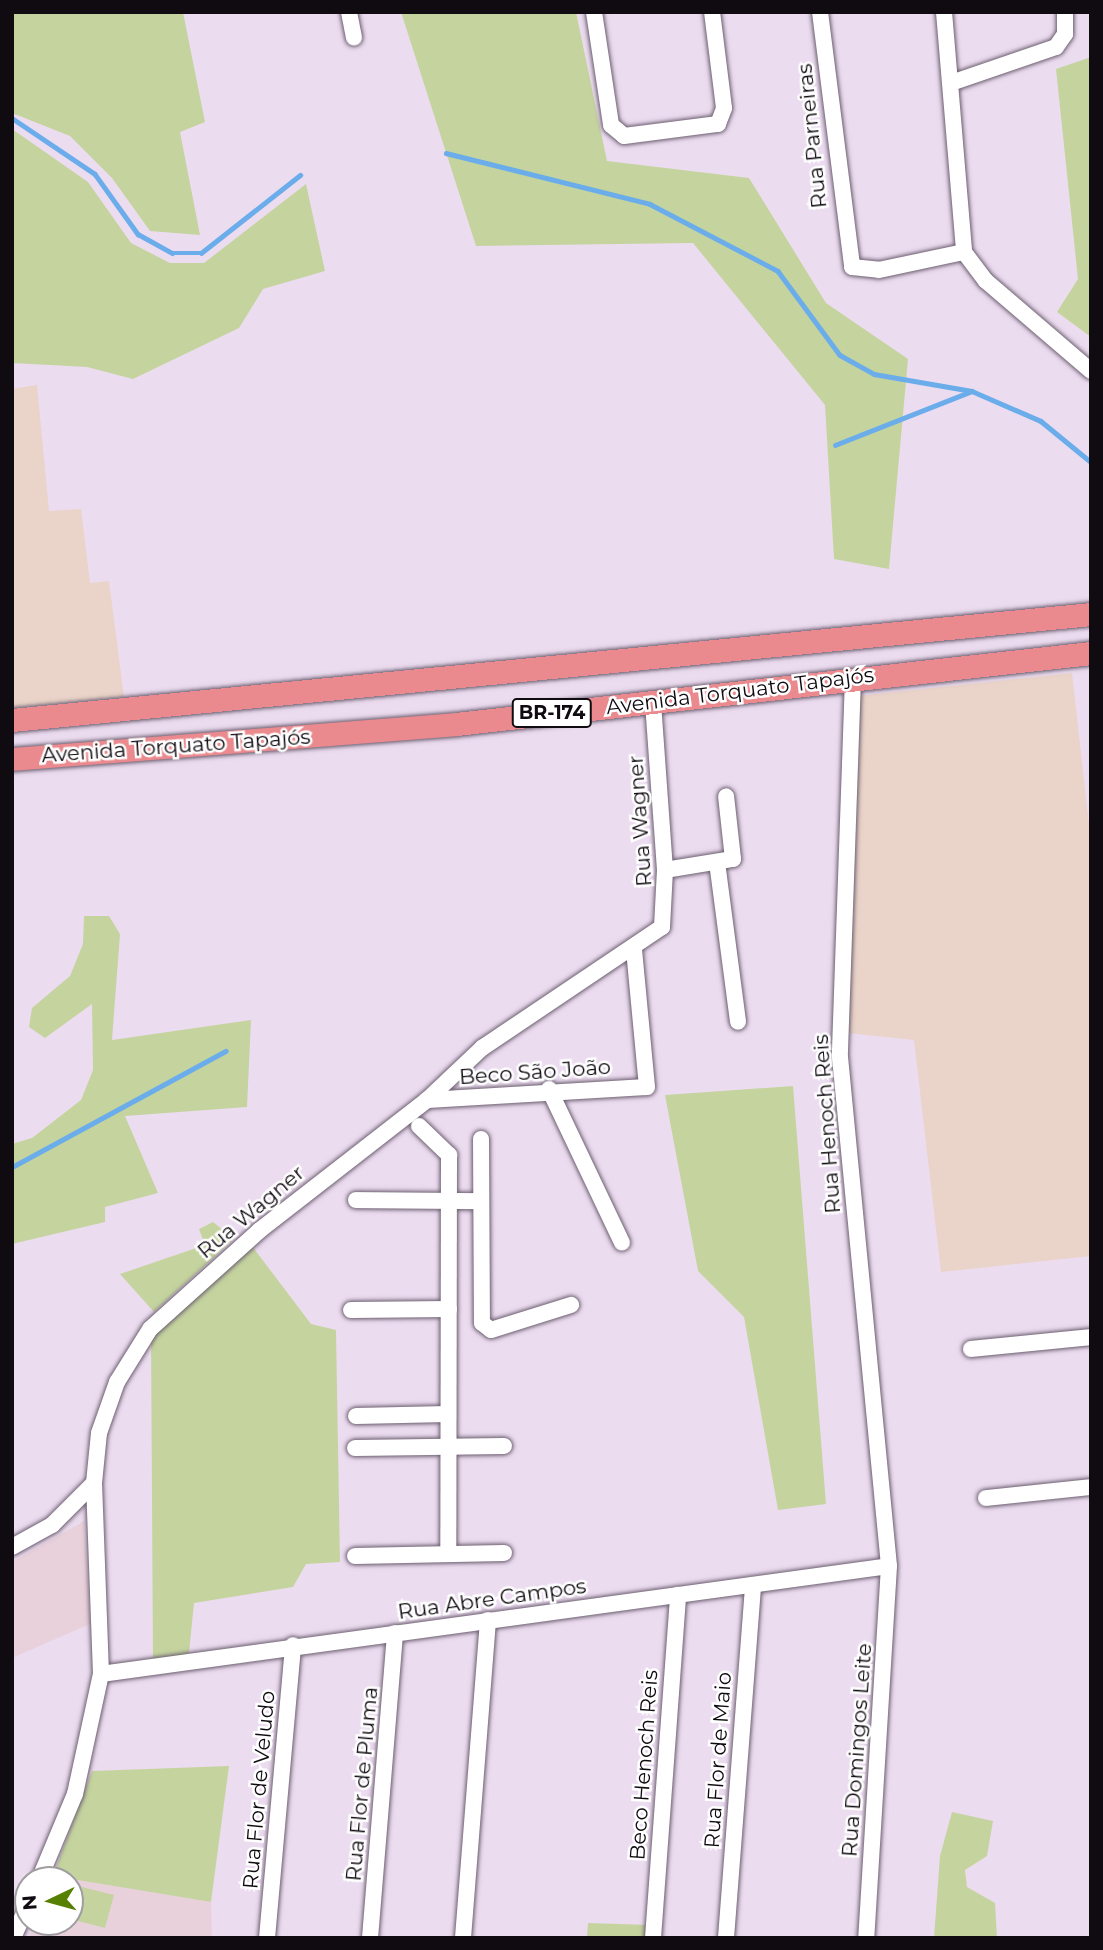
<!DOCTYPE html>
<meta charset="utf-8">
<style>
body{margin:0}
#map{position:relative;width:1103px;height:1950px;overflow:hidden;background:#ecdcf0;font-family:Montserrat,sans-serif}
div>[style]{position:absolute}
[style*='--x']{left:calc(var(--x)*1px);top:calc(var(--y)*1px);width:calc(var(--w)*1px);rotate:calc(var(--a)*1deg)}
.commercial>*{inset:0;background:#ead3c8}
.education>*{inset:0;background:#e9d1db}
.green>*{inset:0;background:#c5d49f}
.stream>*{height:4.5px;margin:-2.25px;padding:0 2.25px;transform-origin:2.25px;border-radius:2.25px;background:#6badea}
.roads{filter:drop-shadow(0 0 2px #6c5f70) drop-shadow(0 0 2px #6c5f70)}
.minor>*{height:16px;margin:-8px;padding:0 8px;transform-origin:8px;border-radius:8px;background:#fff}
.highway>*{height:23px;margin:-11.5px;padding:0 11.5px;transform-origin:11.5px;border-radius:11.5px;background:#ea8a8e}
span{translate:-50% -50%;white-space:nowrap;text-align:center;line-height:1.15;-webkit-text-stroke:5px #fff;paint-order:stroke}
.shield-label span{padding:2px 5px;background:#fff;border:2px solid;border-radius:5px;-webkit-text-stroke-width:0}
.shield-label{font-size:19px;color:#100b11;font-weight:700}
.street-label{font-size:21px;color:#100b11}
.frame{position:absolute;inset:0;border:14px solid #100b11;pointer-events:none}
.north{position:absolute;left:14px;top:1866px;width:70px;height:70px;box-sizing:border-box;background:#fff;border:2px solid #9f9da0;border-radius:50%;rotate:265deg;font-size:19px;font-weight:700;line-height:28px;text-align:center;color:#100b11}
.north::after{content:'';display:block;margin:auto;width:24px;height:32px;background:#588000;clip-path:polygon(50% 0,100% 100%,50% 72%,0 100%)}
</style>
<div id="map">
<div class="commercial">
<div style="clip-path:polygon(37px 385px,49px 511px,81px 509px,90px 583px,109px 581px,124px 697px,12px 708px,12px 389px)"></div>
<div style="clip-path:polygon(1072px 673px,1091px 843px,1091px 1256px,941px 1272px,914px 1040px,848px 1033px,858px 696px)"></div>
</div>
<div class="education">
<div style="clip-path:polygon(84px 1521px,90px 1624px,12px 1658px,12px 1562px)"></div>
<div style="clip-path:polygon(53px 1876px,211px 1902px,212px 1938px,29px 1938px,35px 1922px,70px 1922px,70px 1880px)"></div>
</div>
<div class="green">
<div style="clip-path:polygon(12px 12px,183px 12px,205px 122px,180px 132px,200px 235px,150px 231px,112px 178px,70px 136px,12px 113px)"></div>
<div style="clip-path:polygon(401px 12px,576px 12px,607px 161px,749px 178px,826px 303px,908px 359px,889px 569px,834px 559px,825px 405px,693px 243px,476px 246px)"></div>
<div style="clip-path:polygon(1091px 57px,1091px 337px,1057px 312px,1078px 279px,1056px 69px)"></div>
<div style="clip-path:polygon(12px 129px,88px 182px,131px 243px,170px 263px,204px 263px,306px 184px,325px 271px,263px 289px,239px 328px,133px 379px,87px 367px,12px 363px)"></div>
<div style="clip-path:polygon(84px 916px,109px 916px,120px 934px,112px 1040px,251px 1020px,247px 1107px,125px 1116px,158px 1193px,105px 1207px,105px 1222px,12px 1244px,12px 1144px,32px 1138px,81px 1100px,93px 1070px,92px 1004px,45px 1038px,29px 1027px,32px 1008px,70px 976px,83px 944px)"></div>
<div style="clip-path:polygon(793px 1086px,826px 1504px,778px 1510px,744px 1317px,698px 1271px,665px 1095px)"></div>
<div style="clip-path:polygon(213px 1222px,234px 1239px,154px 1312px,120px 1274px,205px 1245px,199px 1229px)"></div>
<div style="clip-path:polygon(252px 1246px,311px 1324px,336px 1330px,340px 1562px,306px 1564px,293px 1587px,194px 1603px,189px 1653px,153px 1663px,151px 1338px)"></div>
<div style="clip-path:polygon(229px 1766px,211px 1902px,53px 1876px,92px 1771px)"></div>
<div style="clip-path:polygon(952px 1812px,993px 1821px,987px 1856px,965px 1870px,967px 1887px,995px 1903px,997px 1938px,934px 1938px,940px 1856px)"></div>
<div style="clip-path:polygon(70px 1884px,114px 1895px,105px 1928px,70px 1919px)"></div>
<div style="clip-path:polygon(588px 1923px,651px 1925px,650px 1938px,587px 1938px)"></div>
</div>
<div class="stream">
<div style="--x:12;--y:118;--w:100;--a:34"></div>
<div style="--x:95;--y:174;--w:74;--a:54.4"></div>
<div style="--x:138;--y:234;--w:39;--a:29"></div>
<div style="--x:172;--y:253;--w:29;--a:0"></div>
<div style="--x:201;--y:253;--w:126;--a:-38.2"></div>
<div style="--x:446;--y:153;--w:210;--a:14"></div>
<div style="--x:650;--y:204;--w:144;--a:27.6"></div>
<div style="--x:778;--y:271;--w:104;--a:53.6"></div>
<div style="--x:840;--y:355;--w:39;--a:29"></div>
<div style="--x:874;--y:374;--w:99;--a:9.8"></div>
<div style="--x:972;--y:391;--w:75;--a:23.5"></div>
<div style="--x:1041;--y:421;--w:65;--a:39.4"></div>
<div style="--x:835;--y:445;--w:147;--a:-21.5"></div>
<div style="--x:12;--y:1167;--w:243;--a:-28.5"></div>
</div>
<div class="roads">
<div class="minor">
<div style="--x:349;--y:12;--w:26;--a:79"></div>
<div style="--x:594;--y:12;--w:114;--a:81.4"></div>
<div style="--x:611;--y:125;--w:17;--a:40"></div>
<div style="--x:624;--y:136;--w:95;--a:-7.3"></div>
<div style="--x:718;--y:124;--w:17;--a:-69"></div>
<div style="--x:724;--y:108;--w:97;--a:-97.1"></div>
<div style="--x:820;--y:12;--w:257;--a:82.8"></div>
<div style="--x:852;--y:267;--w:27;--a:6"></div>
<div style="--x:879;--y:270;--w:87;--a:-12"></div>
<div style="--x:944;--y:12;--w:241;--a:85.2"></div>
<div style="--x:964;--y:252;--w:36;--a:53"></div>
<div style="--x:986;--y:281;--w:138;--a:40.6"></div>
<div style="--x:951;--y:83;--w:111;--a:-18.9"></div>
<div style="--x:1056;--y:47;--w:16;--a:-55"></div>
<div style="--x:1065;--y:34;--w:22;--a:-90"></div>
<div style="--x:853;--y:678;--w:379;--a:92"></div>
<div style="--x:840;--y:1057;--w:511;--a:84.5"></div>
<div style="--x:889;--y:1566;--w:373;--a:93.5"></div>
<div style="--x:717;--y:862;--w:161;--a:82.5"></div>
<div style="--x:665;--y:870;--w:69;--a:-9.2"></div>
<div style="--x:733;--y:859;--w:63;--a:-96.3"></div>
<div style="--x:549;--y:1089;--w:170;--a:64.6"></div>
<div style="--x:427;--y:1100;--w:220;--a:-3.4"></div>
<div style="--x:647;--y:1087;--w:139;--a:-95.4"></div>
<div style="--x:419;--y:1126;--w:42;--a:44"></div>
<div style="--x:449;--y:1155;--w:399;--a:90.1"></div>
<div style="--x:481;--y:1139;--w:184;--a:89.7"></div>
<div style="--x:482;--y:1323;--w:11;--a:38"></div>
<div style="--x:491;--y:1330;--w:84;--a:-17.4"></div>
<div style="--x:356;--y:1200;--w:124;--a:0.5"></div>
<div style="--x:351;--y:1310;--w:98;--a:-0.6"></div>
<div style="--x:971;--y:1349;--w:121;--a:-5.7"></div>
<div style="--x:356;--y:1416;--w:92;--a:-1.2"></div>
<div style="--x:355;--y:1448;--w:149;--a:-0.8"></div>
<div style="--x:986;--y:1498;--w:106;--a:-6"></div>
<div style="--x:12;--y:1547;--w:46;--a:-28.8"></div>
<div style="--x:52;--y:1525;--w:59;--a:-45"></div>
<div style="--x:355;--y:1556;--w:149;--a:-1.2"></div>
<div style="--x:101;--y:1674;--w:795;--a:-7.8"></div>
<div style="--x:39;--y:1880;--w:93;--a:-67.3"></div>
<div style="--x:75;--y:1794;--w:123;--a:-77.8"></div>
<div style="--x:101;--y:1674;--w:191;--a:-92.1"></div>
<div style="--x:94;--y:1483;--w:50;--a:-84.3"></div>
<div style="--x:99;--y:1433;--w:54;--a:-70.6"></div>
<div style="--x:117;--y:1382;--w:62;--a:-58.1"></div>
<div style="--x:150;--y:1329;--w:148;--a:-42"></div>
<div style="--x:260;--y:1230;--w:212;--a:-37.9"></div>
<div style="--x:427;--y:1100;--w:76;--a:-43.4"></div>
<div style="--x:482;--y:1048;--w:217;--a:-33.9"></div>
<div style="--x:662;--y:927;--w:57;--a:-87"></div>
<div style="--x:665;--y:870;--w:168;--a:-94.1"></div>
<div style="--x:13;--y:1938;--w:36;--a:-66"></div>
<div style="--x:267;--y:1938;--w:294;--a:-84.9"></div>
<div style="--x:370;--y:1938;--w:306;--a:-85.3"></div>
<div style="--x:463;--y:1938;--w:319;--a:-85.5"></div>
<div style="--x:653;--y:1938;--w:344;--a:-85.8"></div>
<div style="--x:726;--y:1938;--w:354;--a:-85.6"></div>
</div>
<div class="highway">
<div style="--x:12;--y:720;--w:1084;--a:-5.61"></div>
<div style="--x:12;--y:759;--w:445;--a:-4.5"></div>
<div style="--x:456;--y:724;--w:639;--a:-6.38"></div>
</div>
</div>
<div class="shield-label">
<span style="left:552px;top:713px">BR-174</span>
</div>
<div class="street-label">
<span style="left:812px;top:136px;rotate:-96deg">Rua Parneiras</span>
<span style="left:740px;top:691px;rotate:-7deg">Avenida Torquato Tapajós</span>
<span style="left:176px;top:746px;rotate:-4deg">Avenida Torquato Tapajós</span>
<span style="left:640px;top:821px;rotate:-94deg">Rua Wagner</span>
<span style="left:535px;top:1072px;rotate:-4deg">Beco São João</span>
<span style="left:827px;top:1124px;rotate:-94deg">Rua Henoch Reis</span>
<span style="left:251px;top:1212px;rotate:-40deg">Rua Wagner</span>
<span style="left:492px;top:1599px;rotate:-8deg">Rua Abre Campos</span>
<span style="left:857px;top:1750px;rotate:-86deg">Rua Domingos Leite</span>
<span style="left:718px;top:1760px;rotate:-86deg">Rua Flor de Maio</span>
<span style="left:644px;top:1765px;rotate:-86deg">Beco Henoch Reis</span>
<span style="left:362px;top:1784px;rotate:-85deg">Rua Flor de Pluma</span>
<span style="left:259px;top:1790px;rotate:-85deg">Rua Flor de Veludo</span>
</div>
<div class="frame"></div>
<div class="north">N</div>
</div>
